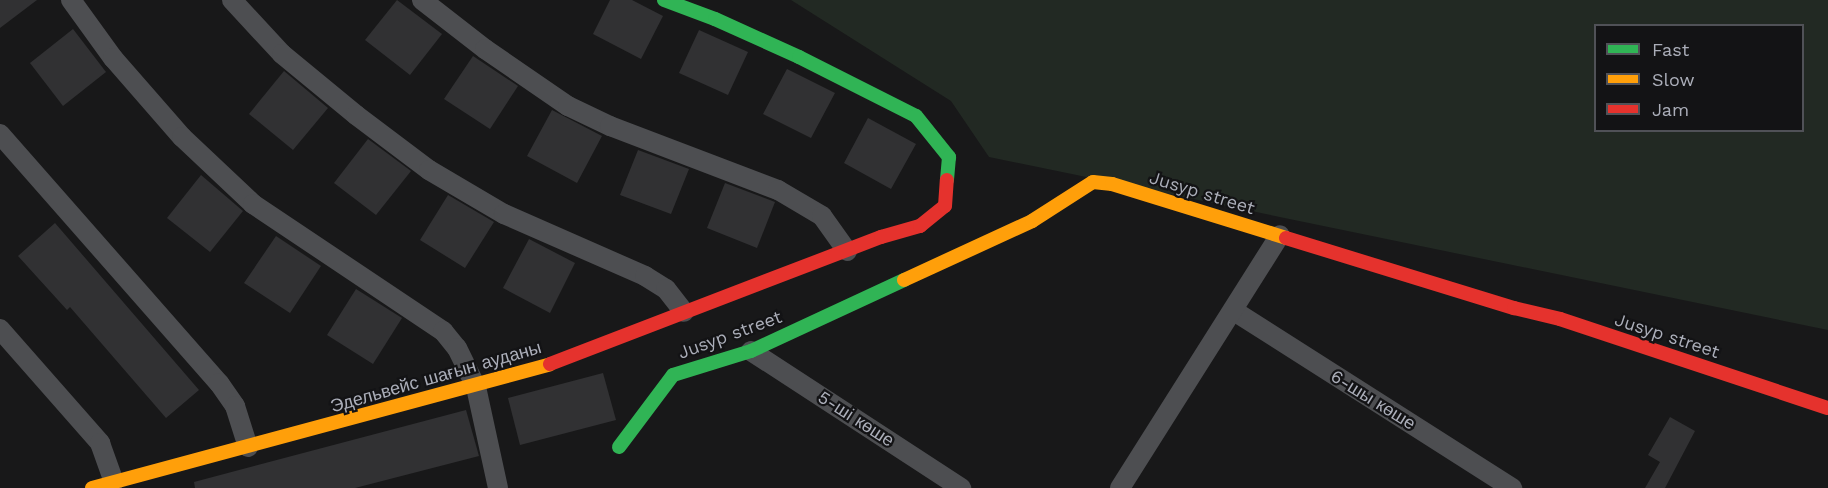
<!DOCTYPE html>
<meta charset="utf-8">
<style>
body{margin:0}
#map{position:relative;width:1828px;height:488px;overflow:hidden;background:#181819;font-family:"Work Sans",sans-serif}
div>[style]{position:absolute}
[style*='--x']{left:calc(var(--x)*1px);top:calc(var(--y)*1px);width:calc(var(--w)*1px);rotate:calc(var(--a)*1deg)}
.green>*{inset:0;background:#222923}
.building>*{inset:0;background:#313133}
.street>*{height:20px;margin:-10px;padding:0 10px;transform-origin:10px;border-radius:10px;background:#4d4e51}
.fast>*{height:14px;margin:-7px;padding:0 7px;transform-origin:7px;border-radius:7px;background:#30b455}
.slow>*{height:14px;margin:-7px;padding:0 7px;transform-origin:7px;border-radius:7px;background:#ff9f0a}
.jam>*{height:14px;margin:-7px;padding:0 7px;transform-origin:7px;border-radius:7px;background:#e5322d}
span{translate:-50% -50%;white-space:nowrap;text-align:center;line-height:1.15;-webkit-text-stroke:4.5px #131315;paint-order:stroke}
.street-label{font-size:18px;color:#abaeb9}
.legend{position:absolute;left:1594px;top:24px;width:210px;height:108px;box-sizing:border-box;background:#131315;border:2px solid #505157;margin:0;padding:8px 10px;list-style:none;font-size:18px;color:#abaeb9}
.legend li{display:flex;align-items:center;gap:12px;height:30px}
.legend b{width:30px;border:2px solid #505157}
</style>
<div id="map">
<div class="green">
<div style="clip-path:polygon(evenodd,791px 0,1828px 0,1828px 330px,989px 157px,951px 101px,791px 0,1596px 26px,1802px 26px,1802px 130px,1596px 130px,1596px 26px)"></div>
</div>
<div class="building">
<div style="clip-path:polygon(0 0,37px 0,0 28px)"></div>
<div style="clip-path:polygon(397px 0,442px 34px,410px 75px,365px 40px)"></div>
<div style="clip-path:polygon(610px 0,632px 0,663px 16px,641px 59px,593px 34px)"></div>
<div style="clip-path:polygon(73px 29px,106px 72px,63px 106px,30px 63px)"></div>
<div style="clip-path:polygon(699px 30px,748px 52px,728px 95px,679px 73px)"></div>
<div style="clip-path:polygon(473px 56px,518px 86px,490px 129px,444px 99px)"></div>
<div style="clip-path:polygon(787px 69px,835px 93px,811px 138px,763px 114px)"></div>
<div style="clip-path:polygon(284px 71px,328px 108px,293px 150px,249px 114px)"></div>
<div style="clip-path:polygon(552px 110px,602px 136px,577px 183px,527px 156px)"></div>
<div style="clip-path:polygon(868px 118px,916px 144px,891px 189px,844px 163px)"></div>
<div style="clip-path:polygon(368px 139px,411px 171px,376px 215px,334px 183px)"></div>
<div style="clip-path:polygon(638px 150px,689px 169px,671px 214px,620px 195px)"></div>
<div style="clip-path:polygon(201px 175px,243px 211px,210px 252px,167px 218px)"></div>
<div style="clip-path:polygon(725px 183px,775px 202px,757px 248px,707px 228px)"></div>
<div style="clip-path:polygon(448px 195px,494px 222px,465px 268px,420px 240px)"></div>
<div style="clip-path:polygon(55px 223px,199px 390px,166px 418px,70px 307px,67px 310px,18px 256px)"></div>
<div style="clip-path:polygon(276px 236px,321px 266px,290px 313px,244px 283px)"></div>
<div style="clip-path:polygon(529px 239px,575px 263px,550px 313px,503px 288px)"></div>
<div style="clip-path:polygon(356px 289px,402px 318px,373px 364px,327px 335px)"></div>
<div style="clip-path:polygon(603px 373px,616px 420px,520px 445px,508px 398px)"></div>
<div style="clip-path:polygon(466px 410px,479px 456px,355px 488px,195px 488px,194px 482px)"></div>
<div style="clip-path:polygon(1670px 417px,1695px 431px,1665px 488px,1645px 488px,1660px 462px,1648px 455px)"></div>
</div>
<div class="street">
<div style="--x:71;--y:0;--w:72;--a:54.1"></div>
<div style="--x:113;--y:58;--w:105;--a:48.9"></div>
<div style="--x:182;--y:137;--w:98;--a:43.3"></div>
<div style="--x:253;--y:204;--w:229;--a:33.8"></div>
<div style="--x:443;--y:331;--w:22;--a:51"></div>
<div style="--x:457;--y:348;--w:43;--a:64"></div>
<div style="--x:476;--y:387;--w:103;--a:77.7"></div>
<div style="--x:232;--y:0;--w:74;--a:47.2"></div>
<div style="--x:282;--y:54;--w:96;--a:39.5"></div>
<div style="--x:356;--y:115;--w:91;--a:37"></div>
<div style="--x:429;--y:170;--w:87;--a:30.4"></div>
<div style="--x:504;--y:214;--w:154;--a:23.7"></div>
<div style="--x:645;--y:276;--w:25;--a:32"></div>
<div style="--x:666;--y:289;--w:29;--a:52"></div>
<div style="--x:422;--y:0;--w:80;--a:37.9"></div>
<div style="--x:485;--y:49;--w:101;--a:34.5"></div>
<div style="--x:568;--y:106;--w:47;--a:25.5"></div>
<div style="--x:610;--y:126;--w:180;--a:20.9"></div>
<div style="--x:778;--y:190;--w:51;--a:30.6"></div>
<div style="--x:822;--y:216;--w:43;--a:54.5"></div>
<div style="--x:0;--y:134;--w:332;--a:48.7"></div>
<div style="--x:219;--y:383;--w:28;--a:55"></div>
<div style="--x:235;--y:406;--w:43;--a:72.4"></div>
<div style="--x:1234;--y:311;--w:330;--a:32.5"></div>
<div style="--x:0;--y:329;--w:152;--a:48.7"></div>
<div style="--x:100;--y:443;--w:41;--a:70.3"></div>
<div style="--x:751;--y:351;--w:251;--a:33.1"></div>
<div style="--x:1120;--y:488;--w:299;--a:-57.7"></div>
</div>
<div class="fast">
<div style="--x:664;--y:0;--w:54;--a:20.4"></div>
<div style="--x:715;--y:19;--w:92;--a:24.3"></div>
<div style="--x:799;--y:57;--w:131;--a:26.8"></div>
<div style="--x:916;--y:116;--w:53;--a:51.2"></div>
<div style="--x:949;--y:157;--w:23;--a:95"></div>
<div style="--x:619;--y:447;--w:90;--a:-53.1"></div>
<div style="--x:673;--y:375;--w:82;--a:-17.1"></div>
<div style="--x:751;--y:351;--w:169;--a:-24.9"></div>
</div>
<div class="slow">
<div style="--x:904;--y:280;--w:141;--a:-24.7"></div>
<div style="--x:1032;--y:221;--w:72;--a:-32.6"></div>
<div style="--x:1093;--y:182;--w:19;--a:6"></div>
<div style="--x:1112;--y:184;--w:182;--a:17.2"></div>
<div style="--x:92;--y:488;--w:474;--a:-15.1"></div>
</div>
<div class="jam">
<div style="--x:1286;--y:238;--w:239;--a:17.1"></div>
<div style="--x:1514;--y:308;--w:47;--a:13.4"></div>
<div style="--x:1560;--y:319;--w:282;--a:18.4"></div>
<div style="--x:550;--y:364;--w:355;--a:-21"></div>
<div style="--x:881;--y:237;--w:41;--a:-15.8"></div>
<div style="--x:920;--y:226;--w:32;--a:-39"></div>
<div style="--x:945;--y:206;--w:26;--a:-86"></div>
</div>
<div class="street-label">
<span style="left:1202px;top:193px;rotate:17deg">Jusyp street</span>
<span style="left:730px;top:335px;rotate:-20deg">Jusyp street</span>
<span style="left:1667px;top:336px;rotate:18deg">Jusyp street</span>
<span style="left:436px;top:377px;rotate:-16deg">Эдельвейс шағын ауданы</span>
<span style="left:1373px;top:400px;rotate:32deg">6-шы көше</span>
<span style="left:856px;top:419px;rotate:33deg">5-ші көше</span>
</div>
<ul class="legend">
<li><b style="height:8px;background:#30b455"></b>Fast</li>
<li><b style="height:8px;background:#ff9f0a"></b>Slow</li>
<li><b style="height:8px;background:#e5322d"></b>Jam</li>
</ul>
</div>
